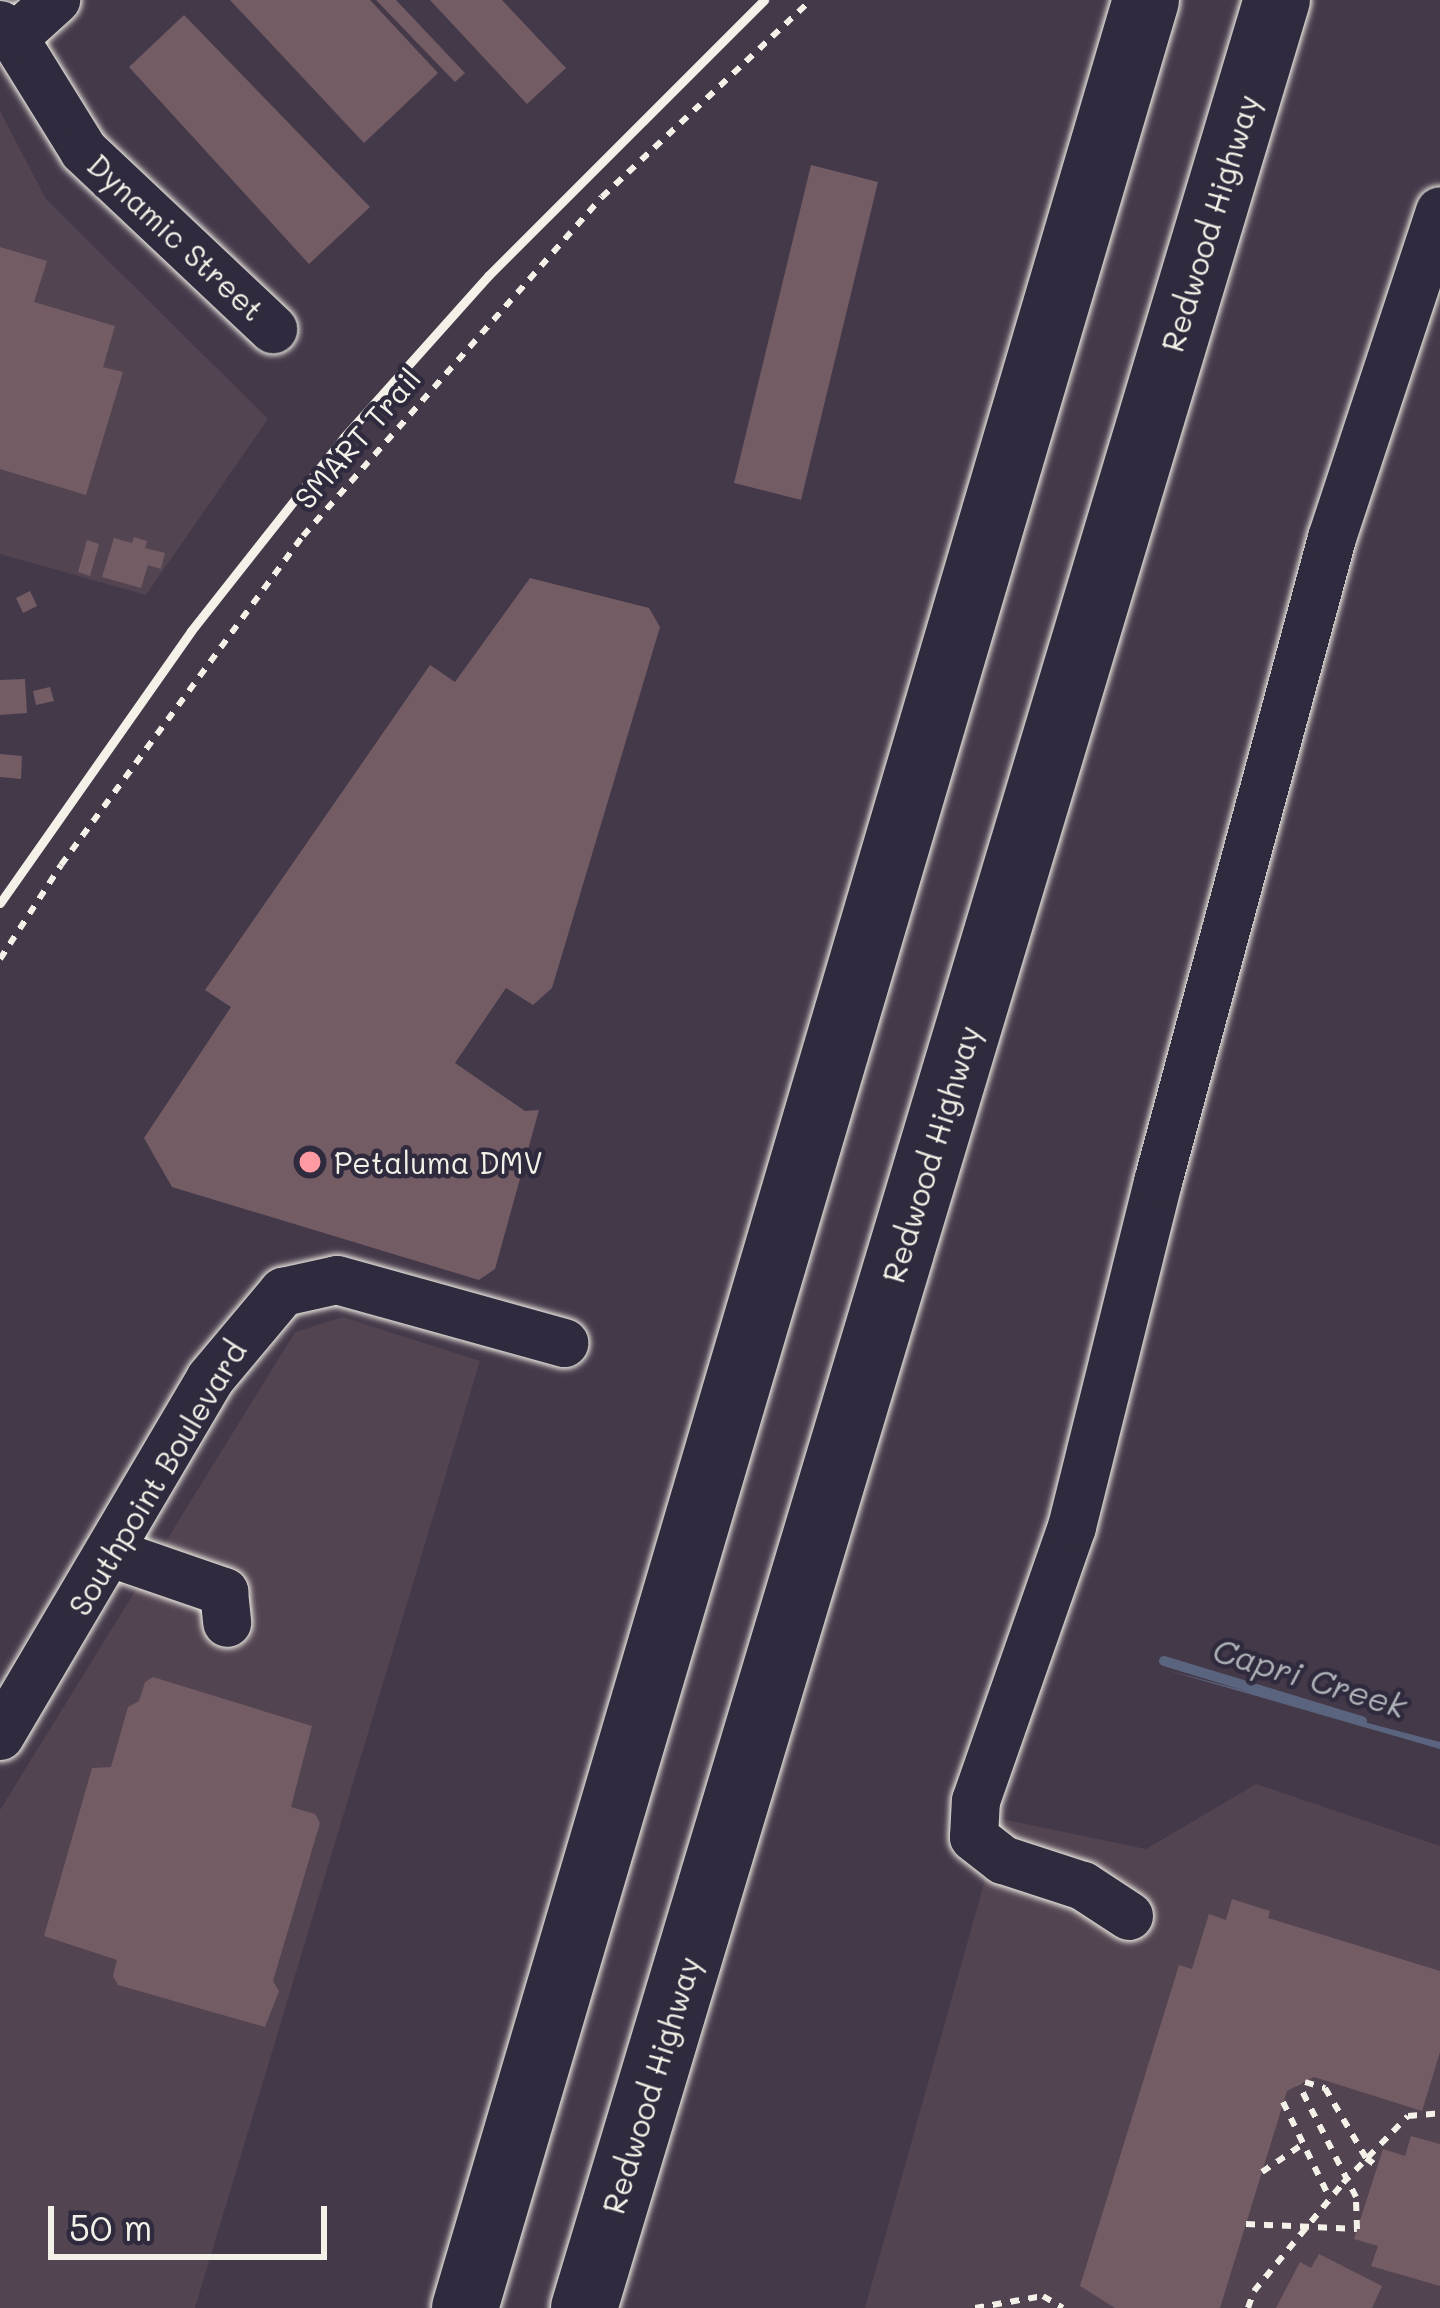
<!DOCTYPE html>
<style>
body{margin:0}
#map{position:relative;width:1440px;height:2308px;overflow:hidden;background:#443949;font-family:Mali,sans-serif}
div>[style]{position:absolute}
[style*='--x']{left:calc(var(--x)*1px);top:calc(var(--y)*1px);width:calc(var(--w)*1px);rotate:calc(var(--a)*1deg)}
.built>*{inset:0;background:#524451}
.water>*{inset:0;background:#5b647e}
.stream>*{height:10px;margin:-5px;padding:0 5px;transform-origin:5px;border-radius:5px;background:#5b647e}
.building>*{inset:0;background:#745c64}
.path>*{height:6px;margin-top:-3px;transform-origin:0;background:repeating-linear-gradient(90deg,#f4f1e8 0 9px,transparent 0 18px)}
.roads{filter:drop-shadow(0 0 3px #f4f1e8) drop-shadow(0 0 3px #f4f1e8)}
.minor>*{height:48px;margin:-24px;padding:0 24px;transform-origin:24px;border-radius:24px;background:#2f2a3d}
.highway>*{height:66px;margin:-33px;padding:0 33px;transform-origin:33px;border-radius:33px;background:#2f2a3d}
.rail>*{height:9px;margin:-4.5px;padding:0 4.5px;transform-origin:4.5px;border-radius:4.5px;background:#f4f1e8}
.dots>*{width:33px;height:33px;translate:-50% -50%;box-sizing:border-box;border:6px solid #2f2a3d;border-radius:50%}
span{translate:-50% -50%;white-space:nowrap;text-align:center;line-height:1.15;-webkit-text-stroke:9px #2f2a3d;paint-order:stroke}
.street-label{font-size:30px;color:#f4f1e8}
.poi-label{font-size:30px;color:#f4f1e8}
.left{translate:0 -50%;text-align:left}
.water-label{font-size:33px;color:#afb2b8;font-style:italic}
.scale{position:absolute;left:48px;top:2206px;width:279px;height:54px;box-sizing:border-box;border:6px solid #f4f1e8;border-top:0;padding-left:15px;font-size:36px;line-height:42px;white-space:nowrap;color:#f4f1e8;-webkit-text-stroke:9px #2f2a3d;paint-order:stroke}
</style>
<div id="map">
<div class="built">
<div style="clip-path:polygon(0 111px,46px 199px,268px 419px,146px 595px,0 554px)"></div>
<div style="clip-path:polygon(343px 1317px,480px 1361px,195px 2308px,0 2308px,0 1810px,295px 1332px)"></div>
<div style="clip-path:polygon(1256px 1784px,1440px 1846px,1440px 2308px,865px 2308px,1002px 1819px,1146px 1849px)"></div>
</div>
<div class="water">
<div style="clip-path:polygon(1166px 1670px,1440px 1742px,1440px 1749px)"></div>
</div>
<div class="stream">
<div style="--x:1164;--y:1661;--w:207;--a:16.9"></div>
</div>
<div class="building">
<div style="clip-path:polygon(230px 0,370px 0,438px 73px,364px 143px)"></div>
<div style="clip-path:polygon(376px 0,396px 0,465px 73px,455px 82px)"></div>
<div style="clip-path:polygon(430px 0,502px 0,566px 68px,527px 104px)"></div>
<div style="clip-path:polygon(184px 15px,370px 207px,309px 264px,129px 67px)"></div>
<div style="clip-path:polygon(811px 165px,878px 182px,801px 500px,734px 483px)"></div>
<div style="clip-path:polygon(0 247px,47px 261px,34px 302px,115px 326px,103px 367px,123px 372px,86px 495px,0 469px)"></div>
<div style="clip-path:polygon(134px 537px,147px 541px,145px 548px,165px 553px,161px 569px,148px 565px,141px 588px,102px 577px,114px 538px,132px 543px)"></div>
<div style="clip-path:polygon(87px 540px,99px 544px,90px 576px,78px 572px)"></div>
<div style="clip-path:polygon(530px 578px,649px 608px,660px 627px,552px 988px,533px 1005px,506px 988px,455px 1063px,525px 1111px,539px 1110px,495px 1269px,479px 1280px,172px 1187px,144px 1138px,231px 1007px,205px 990px,430px 665px,455px 682px)"></div>
<div style="clip-path:polygon(30px 591px,37px 606px,23px 613px,16px 598px)"></div>
<div style="clip-path:polygon(25px 679px,27px 713px,0 715px,0 680px)"></div>
<div style="clip-path:polygon(50px 687px,54px 701px,36px 705px,33px 691px)"></div>
<div style="clip-path:polygon(0 754px,22px 756px,21px 779px,0 777px)"></div>
<div style="clip-path:polygon(153px 1677px,312px 1726px,291px 1807px,315px 1814px,320px 1823px,273px 1981px,279px 1991px,265px 2027px,118px 1985px,113px 1976px,117px 1960px,44px 1936px,92px 1768px,111px 1767px,128px 1707px,139px 1701px,145px 1682px)"></div>
<div style="clip-path:polygon(1232px 1899px,1270px 1911px,1268px 1918px,1440px 1971px,1440px 2052px,1422px 2111px,1314px 2077px,1287px 2091px,1220px 2308px,1115px 2308px,1080px 2286px,1179px 1965px,1192px 1969px,1209px 1914px,1226px 1920px)"></div>
<div style="clip-path:polygon(1411px 2136px,1440px 2144px,1440px 2286px,1371px 2266px,1378px 2246px,1354px 2239px,1383px 2149px,1405px 2156px)"></div>
<div style="clip-path:polygon(1319px 2254px,1382px 2286px,1372px 2308px,1276px 2308px,1300px 2262px,1311px 2268px)"></div>
</div>
<div class="path">
<div style="--x:0;--y:959;--w:112;--a:-57"></div>
<div style="--x:61;--y:865;--w:408;--a:-53.7"></div>
<div style="--x:303;--y:536;--w:452;--a:-48.6"></div>
<div style="--x:602;--y:197;--w:287;--a:-43.3"></div>
<div style="--x:1305;--y:2082;--w:21;--a:17"></div>
<div style="--x:1325;--y:2088;--w:81;--a:59.6"></div>
<div style="--x:1366;--y:2158;--w:14;--a:36"></div>
<div style="--x:1283;--y:2102;--w:108;--a:64.1"></div>
<div style="--x:1262;--y:2172;--w:50;--a:-34.3"></div>
<div style="--x:1246;--y:2224;--w:111;--a:2.6"></div>
<div style="--x:1357;--y:2229;--w:32;--a:-92"></div>
<div style="--x:1356;--y:2197;--w:126;--a:-117"></div>
<div style="--x:975;--y:2308;--w:69;--a:-10"></div>
<div style="--x:1043;--y:2296;--w:23;--a:31"></div>
<div style="--x:1248;--y:2308;--w:18;--a:-71"></div>
<div style="--x:1254;--y:2291;--w:140;--a:-50.5"></div>
<div style="--x:1343;--y:2183;--w:93;--a:-45.9"></div>
<div style="--x:1408;--y:2116;--w:32;--a:-5"></div>
</div>
<div class="roads">
<div class="minor">
<div style="--x:0;--y:25;--w:19;--a:43"></div>
<div style="--x:14;--y:38;--w:133;--a:58.2"></div>
<div style="--x:84;--y:151;--w:260;--a:43.3"></div>
<div style="--x:14;--y:38;--w:57;--a:-42.1"></div>
<div style="--x:111;--y:1553;--w:120;--a:19"></div>
<div style="--x:224;--y:1592;--w:31;--a:84"></div>
<div style="--x:0;--y:1736;--w:414;--a:-59.5"></div>
<div style="--x:210;--y:1379;--w:114;--a:-50"></div>
<div style="--x:283;--y:1292;--w:55;--a:-12.5"></div>
<div style="--x:337;--y:1280;--w:236;--a:15.5"></div>
<div style="--x:1129;--y:1916;--w:55;--a:-146.9"></div>
<div style="--x:1083;--y:1886;--w:84;--a:-162"></div>
<div style="--x:1003;--y:1860;--w:37;--a:-142"></div>
<div style="--x:974;--y:1837;--w:36;--a:-87"></div>
<div style="--x:976;--y:1801;--w:290;--a:-70.7"></div>
<div style="--x:1072;--y:1527;--w:356;--a:-76"></div>
<div style="--x:1158;--y:1182;--w:667;--a:-74.88"></div>
<div style="--x:1332;--y:538;--w:344;--a:-71.7"></div>
</div>
<div class="highway">
<div style="--x:465;--y:2308;--w:2406;--a:-73.56"></div>
<div style="--x:584;--y:2308;--w:2410;--a:-73.29"></div>
</div>
</div>
<div class="rail">
<div style="--x:0;--y:903;--w:332;--a:-54.9"></div>
<div style="--x:191;--y:631;--w:247;--a:-51.7"></div>
<div style="--x:344;--y:437;--w:217;--a:-48.2"></div>
<div style="--x:489;--y:275;--w:389;--a:-45"></div>
</div>
<div class="dots">
<div style="left:310px;top:1162px;background:#ff9aa2"></div>
</div>
<div class="street-label">
<span style="left:1210px;top:223px;rotate:-73deg">Redwood Highway</span>
<span style="left:176px;top:237px;rotate:43deg">Dynamic Street</span>
<span style="left:357px;top:438px;rotate:-49deg">SMART Trail</span>
<span style="left:931px;top:1154px;rotate:-73deg">Redwood Highway</span>
<span style="left:157px;top:1478px;rotate:-59deg">Southpoint Boulevard</span>
<span style="left:651px;top:2085px;rotate:-73deg">Redwood Highway</span>
</div>
<div class="poi-label">
<span class="left" style="left:334px;top:1162px">Petaluma DMV</span>
</div>
<div class="water-label">
<span style="left:1310px;top:1677px;rotate:17deg">Capri Creek</span>
</div>
<div class="scale">50 m</div>
</div>
